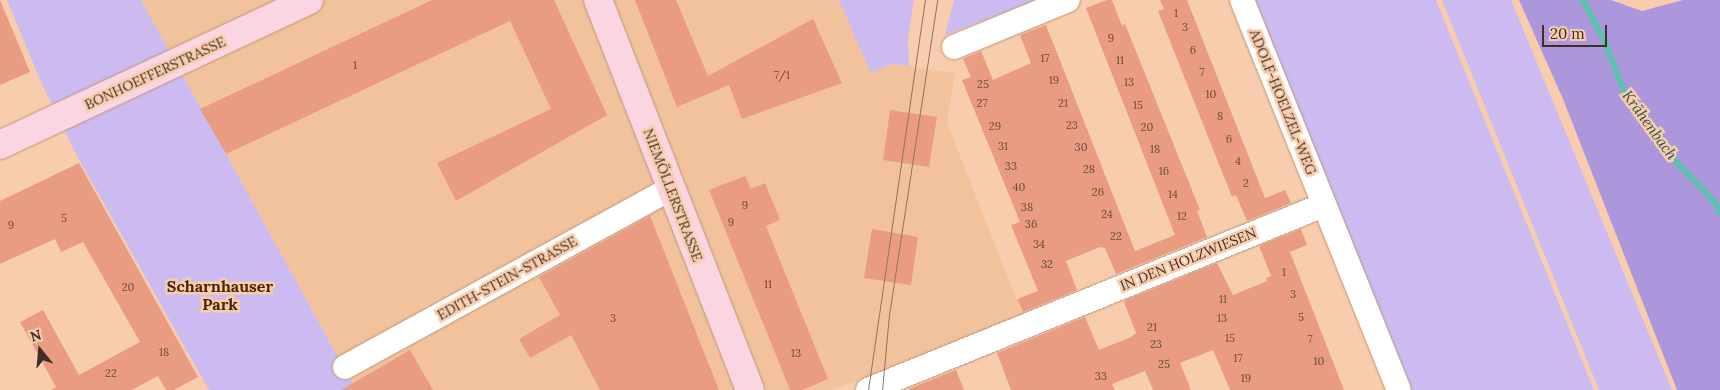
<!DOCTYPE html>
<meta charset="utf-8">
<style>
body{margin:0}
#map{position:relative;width:1720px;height:390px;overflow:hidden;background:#f8cdad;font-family:Lora,serif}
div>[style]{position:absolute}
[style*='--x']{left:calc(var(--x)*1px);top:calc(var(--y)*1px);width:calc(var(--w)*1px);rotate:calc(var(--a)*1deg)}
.built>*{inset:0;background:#f2c29d}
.green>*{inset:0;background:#cbbbf1}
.forest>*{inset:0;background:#ad97dc}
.stream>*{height:6px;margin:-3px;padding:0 3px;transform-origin:3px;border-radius:3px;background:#5bc2ad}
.building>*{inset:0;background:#ea9c83}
.roads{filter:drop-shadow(0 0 1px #bd9576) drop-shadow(0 0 1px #bd9576)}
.minor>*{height:24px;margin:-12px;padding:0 12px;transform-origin:12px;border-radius:12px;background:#fff}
.major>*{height:28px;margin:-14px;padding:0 14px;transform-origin:14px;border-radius:14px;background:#f9d6e1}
.tram>*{height:1px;margin:-0.5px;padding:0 0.5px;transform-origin:0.5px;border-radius:0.5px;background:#90735f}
span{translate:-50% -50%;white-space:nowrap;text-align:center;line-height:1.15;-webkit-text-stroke:5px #f8cdad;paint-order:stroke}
.number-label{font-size:11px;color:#6a4a3a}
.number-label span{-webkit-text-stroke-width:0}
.street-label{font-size:14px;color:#3f2e22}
.water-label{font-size:15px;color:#29564c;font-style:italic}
.quarter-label{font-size:16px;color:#482709;font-weight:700}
.north{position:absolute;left:15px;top:325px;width:50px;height:50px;-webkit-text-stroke:4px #f8cdad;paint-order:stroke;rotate:343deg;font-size:14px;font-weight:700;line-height:20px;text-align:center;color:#3f2e22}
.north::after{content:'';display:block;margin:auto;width:18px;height:22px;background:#3f2e22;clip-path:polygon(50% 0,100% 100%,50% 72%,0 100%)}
.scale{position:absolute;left:1542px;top:25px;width:65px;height:22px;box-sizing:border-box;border:2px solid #3f2e22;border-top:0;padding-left:6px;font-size:15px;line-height:18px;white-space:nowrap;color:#3f2e22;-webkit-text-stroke:4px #f8cdad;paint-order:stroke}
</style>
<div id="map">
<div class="built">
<div style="clip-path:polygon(141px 0,852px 0,881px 68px,892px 64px,955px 73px,947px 123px,1023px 315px,832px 390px,356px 390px)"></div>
</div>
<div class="green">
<div style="clip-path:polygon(7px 0,141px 0,356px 390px,209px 390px,75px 152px,41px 82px)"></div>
<div style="clip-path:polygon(839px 0,914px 0,908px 37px,909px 66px,892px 64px,871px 73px)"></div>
<div style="clip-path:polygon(954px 0,1036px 0,945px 35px)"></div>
<div style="clip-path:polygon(1251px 0,1436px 0,1594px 390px,1409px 390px)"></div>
<div style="clip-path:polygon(1442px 0,1511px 0,1672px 390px,1599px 390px)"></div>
</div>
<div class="forest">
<div style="clip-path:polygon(1519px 0,1611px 0,1642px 11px,1683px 0,1720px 0,1720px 390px,1677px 390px,1563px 99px)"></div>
</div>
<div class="stream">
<div style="--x:1583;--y:0;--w:43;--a:62.2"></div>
<div style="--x:1603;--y:38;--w:59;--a:68.2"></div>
<div style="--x:1625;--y:93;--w:87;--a:53.4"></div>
<div style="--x:1677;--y:163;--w:53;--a:45.8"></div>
<div style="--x:1714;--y:201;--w:13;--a:63"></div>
</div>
<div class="building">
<div style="clip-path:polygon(0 0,30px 72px,0 85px)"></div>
<div style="clip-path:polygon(432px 0,554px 0,607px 115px,456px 201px,437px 163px,551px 109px,510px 21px,226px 154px,200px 109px)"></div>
<div style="clip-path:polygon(635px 0,676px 0,708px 76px,813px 19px,842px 83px,742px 119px,729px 85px,677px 107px)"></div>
<div style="clip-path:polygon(1107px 0,1112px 0,1122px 26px,1125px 24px,1200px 210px,1197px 211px,1207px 237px,1116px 274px,1105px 248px,1100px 247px,1066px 261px,1077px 290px,1023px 312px,1017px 299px,1038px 291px,1011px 225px,1020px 222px,962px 80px,971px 77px,963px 59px,981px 51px,993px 80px,1031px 63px,1020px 35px,1046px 25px,1135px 251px,1175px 235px,1086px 8px)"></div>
<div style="clip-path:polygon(1160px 0,1187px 0,1265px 198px,1285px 190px,1291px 203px,1247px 221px,1236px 195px,1232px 197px,1158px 11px,1164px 9px)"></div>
<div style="clip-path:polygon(890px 110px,937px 117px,929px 167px,883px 160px)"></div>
<div style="clip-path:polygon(79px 163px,198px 377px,174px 390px,166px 390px,158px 376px,132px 390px,51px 390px,56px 387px,20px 322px,43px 310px,79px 375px,140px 342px,83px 242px,61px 252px,55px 239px,0 264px,0 201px)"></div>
<div style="clip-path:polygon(745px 176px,751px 189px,765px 183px,780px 220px,766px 226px,828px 379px,802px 390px,790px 390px,709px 190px)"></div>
<div style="clip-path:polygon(650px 216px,719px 390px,600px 390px,571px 335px,530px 358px,519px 339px,560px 315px,539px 277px)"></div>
<div style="clip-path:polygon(872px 229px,918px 237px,911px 285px,864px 278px)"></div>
<div style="clip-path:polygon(1301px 229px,1307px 245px,1290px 252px,1344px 390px,1230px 390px,1213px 350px,1180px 363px,1191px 390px,1153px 390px,1145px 371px,1112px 384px,1115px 390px,1011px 390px,997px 353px,1085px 317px,1099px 350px,1131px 337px,1136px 333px,1124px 302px,1126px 300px,1217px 263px,1233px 295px,1267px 281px,1266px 278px,1271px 276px,1259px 246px)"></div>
<div style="clip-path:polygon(410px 350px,433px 390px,341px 390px)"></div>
<div style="clip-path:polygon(956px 370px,964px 390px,909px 390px,909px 389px)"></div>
</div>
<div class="roads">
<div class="minor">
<div style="--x:1242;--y:0;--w:420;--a:68.1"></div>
<div style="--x:954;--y:47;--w:123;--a:-22.4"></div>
<div style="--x:345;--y:367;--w:371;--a:-28.7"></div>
<div style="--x:868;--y:390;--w:491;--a:-22.1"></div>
</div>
<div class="major">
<div style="--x:598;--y:0;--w:419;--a:68.7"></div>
<div style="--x:0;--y:145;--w:341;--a:-25.1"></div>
</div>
</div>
<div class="tram">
<div style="--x:868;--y:390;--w:394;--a:-81.7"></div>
<div style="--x:882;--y:390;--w:75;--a:-84.7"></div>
<div style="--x:889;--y:315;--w:319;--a:-81.3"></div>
</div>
<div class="number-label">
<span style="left:1176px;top:13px">1</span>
<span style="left:1185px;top:27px">3</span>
<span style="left:1111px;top:38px">9</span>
<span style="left:1193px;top:50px">6</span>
<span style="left:1045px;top:58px">17</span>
<span style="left:1120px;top:60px">11</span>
<span style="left:355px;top:65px">1</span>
<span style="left:1202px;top:72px">7</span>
<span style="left:782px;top:75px">7/1</span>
<span style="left:1054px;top:80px">19</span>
<span style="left:1129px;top:82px">13</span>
<span style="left:983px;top:84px">25</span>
<span style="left:1211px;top:94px">10</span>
<span style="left:982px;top:103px">27</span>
<span style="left:1063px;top:103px">21</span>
<span style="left:1138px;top:105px">15</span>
<span style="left:1220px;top:116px">8</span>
<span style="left:1072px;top:125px">23</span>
<span style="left:995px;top:126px">29</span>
<span style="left:1147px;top:127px">20</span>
<span style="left:1229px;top:139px">6</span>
<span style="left:1003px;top:146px">31</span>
<span style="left:1081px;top:147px">30</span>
<span style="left:1155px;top:149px">18</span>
<span style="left:1238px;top:161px">4</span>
<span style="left:1011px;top:166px">33</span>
<span style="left:1089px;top:169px">28</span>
<span style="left:1164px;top:171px">16</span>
<span style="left:1246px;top:183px">2</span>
<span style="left:1019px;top:187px">40</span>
<span style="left:1098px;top:192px">26</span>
<span style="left:1173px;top:194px">14</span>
<span style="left:745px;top:205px">9</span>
<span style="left:1027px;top:207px">38</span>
<span style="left:1107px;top:214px">24</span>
<span style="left:1182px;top:216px">12</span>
<span style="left:64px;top:218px">5</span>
<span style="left:731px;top:222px">9</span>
<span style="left:1031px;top:224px">36</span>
<span style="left:11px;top:225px">9</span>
<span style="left:1116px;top:236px">22</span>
<span style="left:1039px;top:244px">34</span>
<span style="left:1047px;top:264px">32</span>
<span style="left:1284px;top:272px">1</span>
<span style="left:768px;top:284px">11</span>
<span style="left:128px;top:287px">20</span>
<span style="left:1293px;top:294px">3</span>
<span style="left:1223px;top:299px">11</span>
<span style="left:1301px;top:317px">5</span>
<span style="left:613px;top:318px">3</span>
<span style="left:1222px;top:318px">13</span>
<span style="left:1152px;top:327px">21</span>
<span style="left:1230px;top:338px">15</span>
<span style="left:1310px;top:339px">7</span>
<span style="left:1156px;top:344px">23</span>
<span style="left:164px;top:352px">18</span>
<span style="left:796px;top:353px">13</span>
<span style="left:1238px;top:358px">17</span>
<span style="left:1319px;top:361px">10</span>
<span style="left:1164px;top:364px">25</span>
<span style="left:111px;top:373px">22</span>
<span style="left:1101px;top:376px">33</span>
<span style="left:1246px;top:378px">19</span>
</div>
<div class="street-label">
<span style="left:155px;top:73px;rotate:-25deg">BONHOEFFERSTRASSE</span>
<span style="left:1283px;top:102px;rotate:68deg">ADOLF-HOELZEL-WEG</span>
<span style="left:673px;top:195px;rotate:69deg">NIEMÖLLERSTRASSE</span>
<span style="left:1188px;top:259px;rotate:-22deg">IN DEN HOLZWIESEN</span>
<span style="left:507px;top:278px;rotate:-29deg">EDITH-STEIN-STRASSE</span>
</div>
<div class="water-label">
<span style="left:1650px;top:125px;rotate:54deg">Krähenbach</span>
</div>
<div class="quarter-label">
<span style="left:220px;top:295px">Scharnhauser<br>Park</span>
</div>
<div class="north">N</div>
<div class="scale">20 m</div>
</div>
